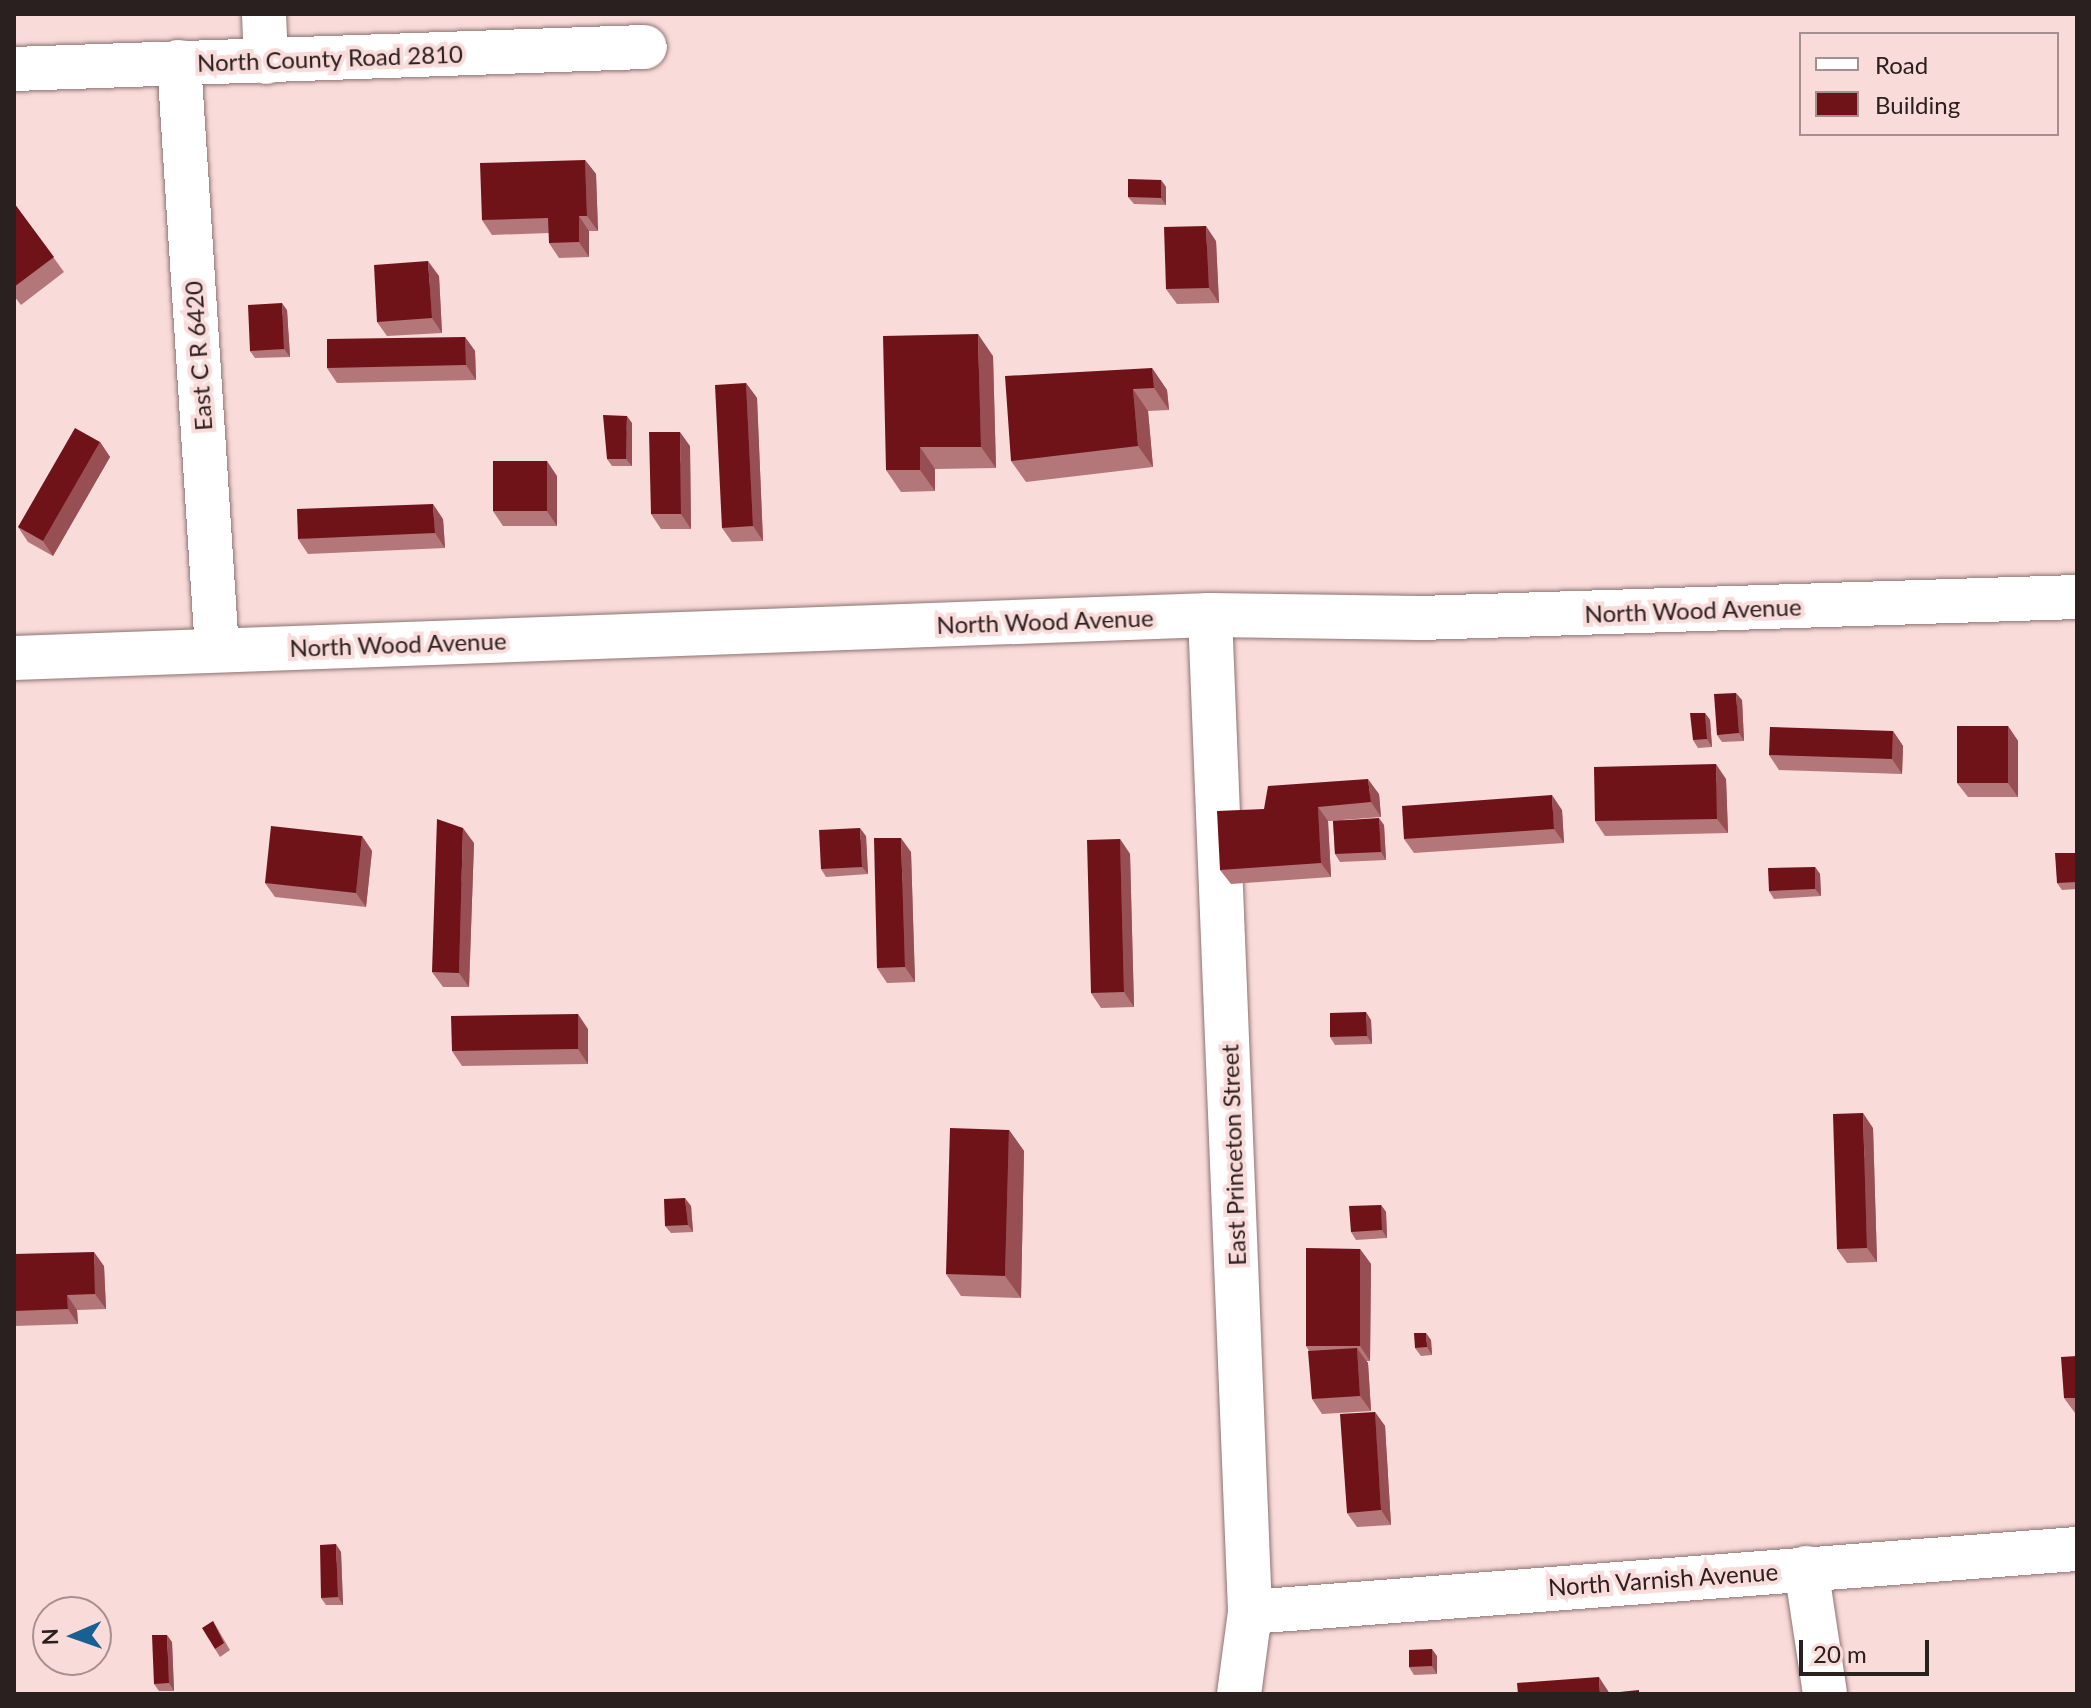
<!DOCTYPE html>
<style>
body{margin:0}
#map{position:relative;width:2091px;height:1708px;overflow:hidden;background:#f9dbd9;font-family:Lato,sans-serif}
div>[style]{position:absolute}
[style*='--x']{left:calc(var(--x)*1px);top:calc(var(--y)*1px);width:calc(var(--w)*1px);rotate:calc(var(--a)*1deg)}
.roads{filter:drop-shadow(0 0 2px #8d7371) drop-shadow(0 0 2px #8d7371)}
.minor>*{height:44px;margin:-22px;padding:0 22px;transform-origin:22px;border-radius:22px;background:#fff}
.wall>*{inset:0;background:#b47779}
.shaded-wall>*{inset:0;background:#984f53}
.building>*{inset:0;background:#6f1319}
span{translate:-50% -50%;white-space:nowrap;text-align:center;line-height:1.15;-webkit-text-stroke:8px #f9dbd9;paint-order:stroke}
.street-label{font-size:24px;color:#2a201f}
.frame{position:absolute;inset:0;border:16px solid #2a201f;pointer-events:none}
.legend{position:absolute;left:1799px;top:32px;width:260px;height:104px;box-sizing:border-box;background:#f9dbd9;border:2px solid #a6908f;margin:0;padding:10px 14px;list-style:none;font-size:24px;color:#2a201f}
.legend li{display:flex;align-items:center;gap:16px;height:40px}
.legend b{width:40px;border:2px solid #a6908f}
.north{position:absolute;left:32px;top:1596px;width:80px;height:80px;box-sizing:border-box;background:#f9dbd9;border:2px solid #a6908f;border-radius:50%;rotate:268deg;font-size:22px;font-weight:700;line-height:32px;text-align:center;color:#2a201f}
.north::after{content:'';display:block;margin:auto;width:28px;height:36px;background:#176094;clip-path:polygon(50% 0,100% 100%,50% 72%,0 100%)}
.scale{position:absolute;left:1799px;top:1640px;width:130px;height:36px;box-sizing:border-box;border:4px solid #2a201f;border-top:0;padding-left:10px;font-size:24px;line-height:28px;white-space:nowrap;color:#2a201f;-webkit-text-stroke:6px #f9dbd9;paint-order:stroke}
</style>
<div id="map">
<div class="roads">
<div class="minor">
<div style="--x:264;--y:14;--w:48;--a:87.6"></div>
<div style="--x:179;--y:62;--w:589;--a:86.3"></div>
<div style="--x:14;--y:69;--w:631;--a:-2"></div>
<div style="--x:1210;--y:615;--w:998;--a:87.7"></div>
<div style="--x:1250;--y:1612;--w:83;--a:97.6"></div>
<div style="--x:14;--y:658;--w:1197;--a:-2.06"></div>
<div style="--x:1210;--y:615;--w:210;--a:0.8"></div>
<div style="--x:1420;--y:618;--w:657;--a:-1.83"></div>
<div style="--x:1806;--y:1568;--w:127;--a:81.4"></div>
<div style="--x:1250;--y:1612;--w:829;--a:-4.36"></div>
</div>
</div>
<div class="wall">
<div style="clip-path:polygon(585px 160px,596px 174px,598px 231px,589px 231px,589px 257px,559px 258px,549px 243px,549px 233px,492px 235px,482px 220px)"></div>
<div style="clip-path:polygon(1161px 180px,1166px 187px,1166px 205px,1134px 204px,1128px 197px)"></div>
<div style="clip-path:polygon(14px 203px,64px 272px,21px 305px,14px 296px)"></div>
<div style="clip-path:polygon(1216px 241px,1219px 303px,1177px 304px,1166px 289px)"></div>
<div style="clip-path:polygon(439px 276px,442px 333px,387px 336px,377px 322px)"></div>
<div style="clip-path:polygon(287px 310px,290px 357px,255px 358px,250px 351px)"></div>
<div style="clip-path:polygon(465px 337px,475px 351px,476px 380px,337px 383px,327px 368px)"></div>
<div style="clip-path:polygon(993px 356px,996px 468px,935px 469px,935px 491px,901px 492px,886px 470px)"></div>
<div style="clip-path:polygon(1152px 368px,1167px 390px,1169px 410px,1148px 411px,1153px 467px,1026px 482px,1011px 461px)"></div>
<div style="clip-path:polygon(746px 383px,757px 398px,763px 541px,732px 542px,722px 528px)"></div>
<div style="clip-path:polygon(632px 423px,632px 466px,612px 466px,607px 459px)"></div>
<div style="clip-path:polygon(100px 442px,110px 457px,53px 556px,28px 542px,18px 527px)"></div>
<div style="clip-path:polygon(690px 446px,691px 529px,661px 529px,651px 514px)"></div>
<div style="clip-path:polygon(557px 476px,557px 526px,503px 526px,493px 511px)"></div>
<div style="clip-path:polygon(443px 519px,445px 548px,308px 554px,298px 539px)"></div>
<div style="clip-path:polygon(1742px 700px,1744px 741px,1722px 742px,1717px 735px)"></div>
<div style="clip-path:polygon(1705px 713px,1710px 720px,1712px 747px,1698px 748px,1693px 740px)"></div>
<div style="clip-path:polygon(2008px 726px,2018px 741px,2018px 797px,1968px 797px,1957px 783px)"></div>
<div style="clip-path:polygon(1893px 731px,1903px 746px,1902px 774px,1779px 770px,1769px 755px)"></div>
<div style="clip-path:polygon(1726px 779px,1728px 833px,1605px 836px,1595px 821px)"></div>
<div style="clip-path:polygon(1379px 794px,1381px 817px,1342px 820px,1384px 825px,1386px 860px,1340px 862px,1335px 854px,1333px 821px,1328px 821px,1331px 877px,1231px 884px,1220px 870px,1264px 809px)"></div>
<div style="clip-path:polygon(1562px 810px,1564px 843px,1414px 853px,1404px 839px)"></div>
<div style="clip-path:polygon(362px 836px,372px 851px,366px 907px,275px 897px,265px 883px)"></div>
<div style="clip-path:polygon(866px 836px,868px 874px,826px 877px,821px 869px)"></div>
<div style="clip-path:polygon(1120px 839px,1130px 854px,1134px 1007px,1101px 1008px,1091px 993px)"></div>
<div style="clip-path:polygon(474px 843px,469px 987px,443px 987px,432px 972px)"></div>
<div style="clip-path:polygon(911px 852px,915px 982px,887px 983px,877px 968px)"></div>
<div style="clip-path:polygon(2077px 853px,2077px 889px,2062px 890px,2057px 883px)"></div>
<div style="clip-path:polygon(1815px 867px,1820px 874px,1821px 896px,1774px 899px,1769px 891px)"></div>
<div style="clip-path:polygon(1371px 1020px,1372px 1044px,1335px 1045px,1330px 1037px)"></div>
<div style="clip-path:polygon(588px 1029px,588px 1064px,462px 1066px,452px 1051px)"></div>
<div style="clip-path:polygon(1873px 1128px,1877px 1262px,1847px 1263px,1837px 1249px)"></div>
<div style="clip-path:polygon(1009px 1130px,1024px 1151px,1021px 1298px,961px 1296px,946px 1274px)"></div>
<div style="clip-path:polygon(1381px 1205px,1386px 1212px,1387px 1238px,1356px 1240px,1351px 1232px)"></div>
<div style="clip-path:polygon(691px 1206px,693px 1232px,671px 1233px,665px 1226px)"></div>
<div style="clip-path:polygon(1360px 1249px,1371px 1264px,1370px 1361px,1366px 1361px,1368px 1363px,1371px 1411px,1322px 1414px,1312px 1399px,1309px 1351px,1306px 1346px)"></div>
<div style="clip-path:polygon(14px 1254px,104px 1266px,106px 1309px,77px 1310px,78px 1324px,14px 1326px)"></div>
<div style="clip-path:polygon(1431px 1340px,1432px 1355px,1421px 1356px,1415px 1348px)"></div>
<div style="clip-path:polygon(2077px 1356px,2077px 1413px,2075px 1413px,2064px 1398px)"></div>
<div style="clip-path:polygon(1375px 1412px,1385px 1426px,1391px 1525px,1357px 1527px,1347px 1513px)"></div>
<div style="clip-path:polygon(341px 1552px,343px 1605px,326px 1605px,321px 1598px)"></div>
<div style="clip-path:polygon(213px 1621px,230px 1650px,220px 1657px,215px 1649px)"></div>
<div style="clip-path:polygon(172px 1642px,174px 1691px,159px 1691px,154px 1684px)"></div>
<div style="clip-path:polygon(1437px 1656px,1437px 1674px,1414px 1675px,1409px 1667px)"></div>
</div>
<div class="shaded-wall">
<div style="clip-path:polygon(585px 160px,596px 174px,598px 231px,587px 216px)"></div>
<div style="clip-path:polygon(1161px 180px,1166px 187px,1166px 205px,1161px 198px)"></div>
<div style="clip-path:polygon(579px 216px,589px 231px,589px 257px,579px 242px)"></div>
<div style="clip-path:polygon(1206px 226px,1216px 241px,1219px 303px,1209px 288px)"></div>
<div style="clip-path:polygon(428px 261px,439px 276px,442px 333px,432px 318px)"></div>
<div style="clip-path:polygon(282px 303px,287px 310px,290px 357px,284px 349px)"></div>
<div style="clip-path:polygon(978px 334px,993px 356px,996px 468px,981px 447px)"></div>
<div style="clip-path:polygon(465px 337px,475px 351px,476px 380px,466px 365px)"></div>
<div style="clip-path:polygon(1152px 368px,1167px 390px,1169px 410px,1154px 388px)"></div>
<div style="clip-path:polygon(746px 383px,757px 398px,763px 541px,753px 526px)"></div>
<div style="clip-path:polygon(1133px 389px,1148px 411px,1153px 467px,1138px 446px)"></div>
<div style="clip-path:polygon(627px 416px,632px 423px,632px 466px,626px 459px)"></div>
<div style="clip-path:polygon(680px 432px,690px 446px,691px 529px,681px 514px)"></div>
<div style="clip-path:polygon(100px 442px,110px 457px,53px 556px,43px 541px)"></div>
<div style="clip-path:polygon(920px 447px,935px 469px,935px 491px,920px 470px)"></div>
<div style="clip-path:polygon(547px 461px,557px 476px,557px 526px,547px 511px)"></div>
<div style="clip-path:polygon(433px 504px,443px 519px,445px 548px,435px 533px)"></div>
<div style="clip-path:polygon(1736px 693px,1742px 700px,1744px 741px,1739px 733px)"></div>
<div style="clip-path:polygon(1705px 713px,1710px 720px,1712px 747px,1707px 739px)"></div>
<div style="clip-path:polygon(2008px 726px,2018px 741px,2018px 797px,2008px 783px)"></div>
<div style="clip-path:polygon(1893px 731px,1903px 746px,1902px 774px,1892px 759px)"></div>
<div style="clip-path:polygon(1716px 764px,1726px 779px,1728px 833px,1717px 819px)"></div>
<div style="clip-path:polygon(1368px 779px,1379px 794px,1381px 817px,1371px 802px)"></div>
<div style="clip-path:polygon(1552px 795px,1562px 810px,1564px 843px,1554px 829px)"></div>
<div style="clip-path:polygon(1318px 807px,1328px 821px,1331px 877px,1321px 863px)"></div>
<div style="clip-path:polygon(1379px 818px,1384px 825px,1386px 860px,1381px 852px)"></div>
<div style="clip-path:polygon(463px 828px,474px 843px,469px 987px,459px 973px)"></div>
<div style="clip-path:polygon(860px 828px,866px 836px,868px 874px,862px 867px)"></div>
<div style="clip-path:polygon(362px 836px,372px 851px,366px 907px,356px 893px)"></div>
<div style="clip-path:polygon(901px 838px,911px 852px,915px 982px,905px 967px)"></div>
<div style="clip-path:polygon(1120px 839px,1130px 854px,1134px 1007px,1124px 992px)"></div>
<div style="clip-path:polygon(1815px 867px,1820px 874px,1821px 896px,1815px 889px)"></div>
<div style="clip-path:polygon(1366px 1012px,1371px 1020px,1372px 1044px,1367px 1036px)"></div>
<div style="clip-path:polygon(578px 1014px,588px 1029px,588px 1064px,578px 1049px)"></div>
<div style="clip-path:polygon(1863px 1113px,1873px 1128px,1877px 1262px,1867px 1248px)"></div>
<div style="clip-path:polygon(1009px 1130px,1024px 1151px,1021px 1298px,1005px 1276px)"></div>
<div style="clip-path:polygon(685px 1198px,691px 1206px,693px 1232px,688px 1225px)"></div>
<div style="clip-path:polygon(1381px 1205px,1386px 1212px,1387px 1238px,1382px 1230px)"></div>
<div style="clip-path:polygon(1360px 1249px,1371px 1264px,1370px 1361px,1360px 1346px)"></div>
<div style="clip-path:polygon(94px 1252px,104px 1266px,106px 1309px,95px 1294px)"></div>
<div style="clip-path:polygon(67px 1295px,77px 1310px,78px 1324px,68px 1309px)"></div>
<div style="clip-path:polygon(1426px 1333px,1431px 1340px,1432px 1355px,1427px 1347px)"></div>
<div style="clip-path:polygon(1357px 1348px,1368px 1363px,1371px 1411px,1360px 1396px)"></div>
<div style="clip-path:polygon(1375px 1412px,1385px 1426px,1391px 1525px,1381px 1510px)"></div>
<div style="clip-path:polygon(336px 1544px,341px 1552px,343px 1605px,338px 1597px)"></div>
<div style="clip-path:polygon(167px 1635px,172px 1642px,174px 1691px,169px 1683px)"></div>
<div style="clip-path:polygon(1432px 1649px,1437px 1656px,1437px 1674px,1432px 1666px)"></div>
<div style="clip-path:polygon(1599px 1677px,1610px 1694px,1600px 1694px)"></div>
</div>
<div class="building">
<div style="clip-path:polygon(585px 160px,587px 216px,579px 216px,579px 242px,549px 243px,548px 218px,482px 220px,480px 163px)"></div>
<div style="clip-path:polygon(1128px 179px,1161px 180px,1161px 198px,1128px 197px)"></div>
<div style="clip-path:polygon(14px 203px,54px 257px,14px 287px)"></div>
<div style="clip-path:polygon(1206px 226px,1209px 288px,1166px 289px,1164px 227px)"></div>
<div style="clip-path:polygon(428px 261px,432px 318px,377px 322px,374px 265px)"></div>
<div style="clip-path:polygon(282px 303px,284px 349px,250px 351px,248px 305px)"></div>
<div style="clip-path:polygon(978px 334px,981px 447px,920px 447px,920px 470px,886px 470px,883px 336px)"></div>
<div style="clip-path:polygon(465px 337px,466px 365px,327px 368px,327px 339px)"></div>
<div style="clip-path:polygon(1152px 368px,1154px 388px,1133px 389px,1138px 446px,1011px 461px,1005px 376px)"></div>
<div style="clip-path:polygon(746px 383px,753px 526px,722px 528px,715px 385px)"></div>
<div style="clip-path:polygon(603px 415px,627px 416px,626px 459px,607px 459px)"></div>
<div style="clip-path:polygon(75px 428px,100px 442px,43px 541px,18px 527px)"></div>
<div style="clip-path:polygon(649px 432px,680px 432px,681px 514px,651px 514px)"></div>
<div style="clip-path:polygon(493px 461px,547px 461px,547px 511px,493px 511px)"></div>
<div style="clip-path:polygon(433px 504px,435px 533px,298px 539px,297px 509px)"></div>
<div style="clip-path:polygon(1736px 693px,1739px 733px,1717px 735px,1714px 694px)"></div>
<div style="clip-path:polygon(1690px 713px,1705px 713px,1707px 739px,1693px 740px)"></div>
<div style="clip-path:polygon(1957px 726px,2008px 726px,2008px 783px,1957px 783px)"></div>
<div style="clip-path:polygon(1770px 727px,1893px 731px,1892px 759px,1769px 755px)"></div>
<div style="clip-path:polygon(1716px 764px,1717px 819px,1595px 821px,1594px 767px)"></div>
<div style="clip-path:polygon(1368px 779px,1371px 802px,1318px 807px,1321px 863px,1220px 870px,1217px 811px,1264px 809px,1268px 786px)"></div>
<div style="clip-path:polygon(1552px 795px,1554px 829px,1404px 839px,1402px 806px)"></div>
<div style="clip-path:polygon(1379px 818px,1381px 852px,1335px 854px,1333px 821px)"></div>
<div style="clip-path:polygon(437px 819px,463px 828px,459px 973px,432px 972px)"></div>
<div style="clip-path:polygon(271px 826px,362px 836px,356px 893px,265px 883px)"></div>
<div style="clip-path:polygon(860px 828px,862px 867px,821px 869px,819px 830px)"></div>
<div style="clip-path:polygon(874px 838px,901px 838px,905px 967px,877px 968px)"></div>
<div style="clip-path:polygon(1120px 839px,1124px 992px,1091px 993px,1087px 840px)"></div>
<div style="clip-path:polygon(2055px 853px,2077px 853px,2077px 882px,2057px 883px)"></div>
<div style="clip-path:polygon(1815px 867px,1815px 889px,1769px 891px,1768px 868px)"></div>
<div style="clip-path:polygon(1366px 1012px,1367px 1036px,1330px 1037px,1330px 1013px)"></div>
<div style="clip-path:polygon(578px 1014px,578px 1049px,452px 1051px,451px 1016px)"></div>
<div style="clip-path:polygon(1863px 1113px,1867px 1248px,1837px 1249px,1833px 1114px)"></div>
<div style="clip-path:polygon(950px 1128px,1009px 1130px,1005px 1276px,946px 1274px)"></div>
<div style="clip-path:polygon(685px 1198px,688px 1225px,665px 1226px,664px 1199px)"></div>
<div style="clip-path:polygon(1381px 1205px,1382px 1230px,1351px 1232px,1349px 1206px)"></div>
<div style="clip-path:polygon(1306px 1248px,1360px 1249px,1360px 1346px,1306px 1346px)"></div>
<div style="clip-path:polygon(94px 1252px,95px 1294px,67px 1295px,68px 1309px,14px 1311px,14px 1254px)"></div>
<div style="clip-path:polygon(1414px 1333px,1426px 1333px,1427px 1347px,1415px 1348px)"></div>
<div style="clip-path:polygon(1357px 1348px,1360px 1396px,1312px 1399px,1308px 1351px)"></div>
<div style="clip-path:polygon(2077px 1356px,2077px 1398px,2064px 1398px,2061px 1357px)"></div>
<div style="clip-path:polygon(1375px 1412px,1381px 1510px,1347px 1513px,1340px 1414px)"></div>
<div style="clip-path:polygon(336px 1544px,338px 1597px,321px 1598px,320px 1545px)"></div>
<div style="clip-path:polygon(213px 1621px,224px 1643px,215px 1649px,202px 1628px)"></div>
<div style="clip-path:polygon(152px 1635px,167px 1635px,169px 1683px,154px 1684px)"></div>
<div style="clip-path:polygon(1432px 1649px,1432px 1666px,1409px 1667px,1409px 1650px)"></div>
<div style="clip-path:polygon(1599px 1677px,1600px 1694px,1639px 1690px,1639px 1694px,1518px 1694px,1517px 1683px)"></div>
</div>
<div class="street-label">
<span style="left:330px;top:58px;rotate:-2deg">North County Road 2810</span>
<span style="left:198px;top:356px;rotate:-94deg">East C R 6420</span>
<span style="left:1693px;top:610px;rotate:-2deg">North Wood Avenue</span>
<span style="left:1045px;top:621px;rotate:-2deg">North Wood Avenue</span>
<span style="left:398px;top:644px;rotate:-2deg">North Wood Avenue</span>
<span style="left:1233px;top:1155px;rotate:-92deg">East Princeton Street</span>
<span style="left:1663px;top:1579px;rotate:-4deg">North Varnish Avenue</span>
</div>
<div class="frame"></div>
<ul class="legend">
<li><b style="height:10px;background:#fff"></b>Road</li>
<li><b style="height:22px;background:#6f1319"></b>Building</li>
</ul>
<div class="north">N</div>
<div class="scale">20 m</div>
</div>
